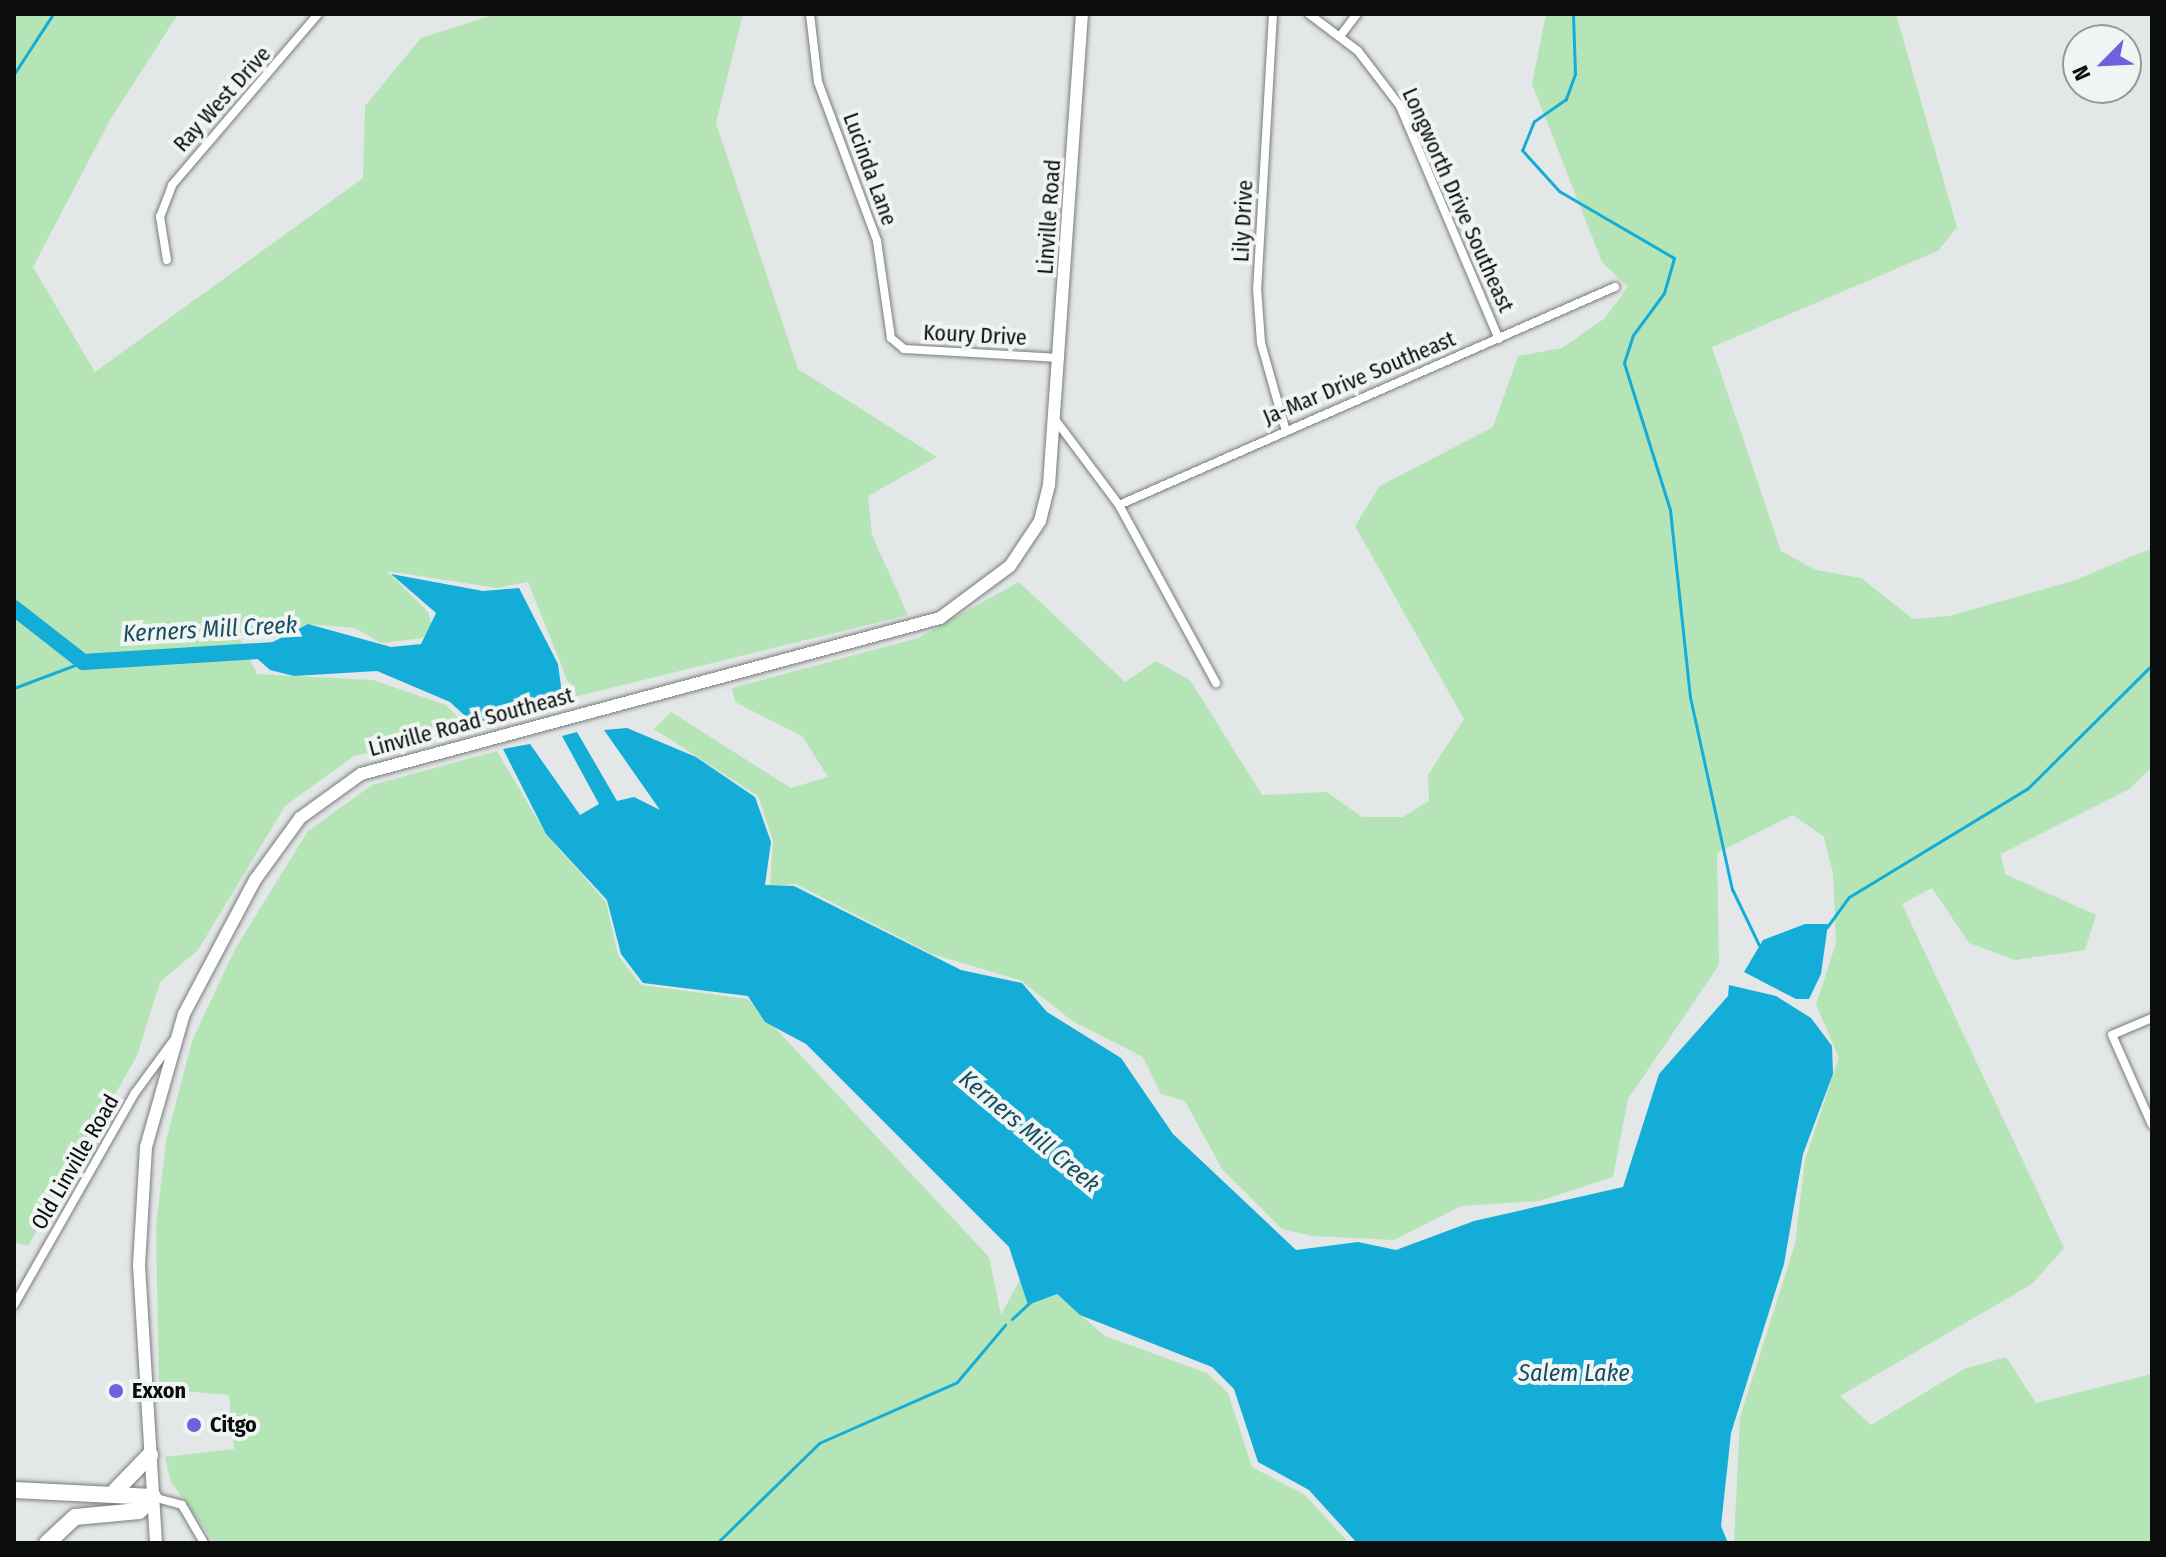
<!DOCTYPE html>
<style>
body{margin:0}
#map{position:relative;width:2166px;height:1557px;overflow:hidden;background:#e3e7e7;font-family:"Fira Sans Condensed",sans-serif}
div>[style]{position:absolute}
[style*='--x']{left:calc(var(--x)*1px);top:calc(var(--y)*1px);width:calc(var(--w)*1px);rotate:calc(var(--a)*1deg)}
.green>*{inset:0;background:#b5e5b6}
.water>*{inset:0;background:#13add8}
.stream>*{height:3px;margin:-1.5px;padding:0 1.5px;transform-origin:1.5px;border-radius:1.5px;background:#13add8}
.river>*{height:16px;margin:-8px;padding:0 8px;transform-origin:8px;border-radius:8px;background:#13add8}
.roads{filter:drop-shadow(0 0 2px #787c7b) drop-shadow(0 0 2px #787c7b)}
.minor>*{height:8px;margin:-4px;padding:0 4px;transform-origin:4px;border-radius:4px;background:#fff}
.secondary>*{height:12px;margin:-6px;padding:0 6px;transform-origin:6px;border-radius:6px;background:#fff}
.motorway>*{height:16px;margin:-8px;padding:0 8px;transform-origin:8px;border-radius:8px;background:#fff}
.dots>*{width:22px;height:22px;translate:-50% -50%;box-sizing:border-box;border:4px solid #f0f5f4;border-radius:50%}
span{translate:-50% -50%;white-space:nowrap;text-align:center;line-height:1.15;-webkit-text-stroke:8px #f0f5f4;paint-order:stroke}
.street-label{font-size:22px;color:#0b0c0c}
.poi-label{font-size:22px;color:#0b0c0c;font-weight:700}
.left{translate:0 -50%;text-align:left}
.water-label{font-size:24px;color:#164d5f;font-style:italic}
.frame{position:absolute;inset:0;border:16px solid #0b0c0c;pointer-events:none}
.north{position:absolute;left:2062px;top:24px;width:80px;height:80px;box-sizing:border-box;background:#f0f5f4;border:2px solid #949897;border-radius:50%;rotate:246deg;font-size:22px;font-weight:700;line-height:32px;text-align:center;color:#0b0c0c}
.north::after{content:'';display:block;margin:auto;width:28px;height:36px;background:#6e62dc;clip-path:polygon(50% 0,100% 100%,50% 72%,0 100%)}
</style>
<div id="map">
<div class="green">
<div style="clip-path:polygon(14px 14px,178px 14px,110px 120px,33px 267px,95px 372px,363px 178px,365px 106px,421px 38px,496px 14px,743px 14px,716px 123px,798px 369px,937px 457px,868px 496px,872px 535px,908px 615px,574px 697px,528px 582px,497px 588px,387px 571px,428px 612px,432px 627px,423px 638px,381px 643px,355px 628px,308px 624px,273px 638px,238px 635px,257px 674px,373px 680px,446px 705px,469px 729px,354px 756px,285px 806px,198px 950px,160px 982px,137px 1056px,28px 1246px,14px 1242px)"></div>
<div style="clip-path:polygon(1546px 14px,1896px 14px,1957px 227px,1938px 251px,1712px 347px,1781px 551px,1816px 570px,1861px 578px,1913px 619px,1949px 616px,2073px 581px,2152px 548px,2152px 767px,2129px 789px,2001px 854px,2005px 874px,2096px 915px,2085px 950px,2015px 960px,1969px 943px,1932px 888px,1902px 904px,2064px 1248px,2032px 1284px,1840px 1396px,1871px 1425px,1964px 1369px,2006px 1357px,2036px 1403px,2152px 1374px,2152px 1543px,1734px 1543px,1740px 1417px,1795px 1244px,1805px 1160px,1839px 1057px,1816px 1005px,1836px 943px,1833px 873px,1824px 837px,1793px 815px,1717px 853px,1719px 965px,1628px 1099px,1613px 1177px,1539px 1201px,1461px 1206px,1394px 1240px,1312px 1236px,1282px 1229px,1222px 1169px,1185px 1101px,1161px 1094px,1143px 1057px,1074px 1022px,1020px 980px,932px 954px,796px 884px,770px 886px,773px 841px,758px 796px,654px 729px,671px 712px,791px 788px,828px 777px,802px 736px,735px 702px,732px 688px,918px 638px,1019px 582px,1125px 682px,1156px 661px,1190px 680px,1262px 795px,1327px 792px,1362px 817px,1403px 817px,1429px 801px,1428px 775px,1464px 719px,1355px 526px,1380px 486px,1493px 427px,1518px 356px,1562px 348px,1605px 318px,1628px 287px,1602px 262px,1532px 84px)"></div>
<div style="clip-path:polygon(497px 751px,546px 834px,606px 902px,618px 955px,641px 985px,748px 999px,989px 1257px,1001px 1315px,1021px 1277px,1028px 1305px,1056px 1294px,1105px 1336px,1207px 1373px,1228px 1393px,1252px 1467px,1305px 1495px,1349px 1543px,215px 1543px,171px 1482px,165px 1457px,234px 1449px,229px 1395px,159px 1389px,156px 1226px,166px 1141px,192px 1041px,235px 949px,308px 831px,372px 785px)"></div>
</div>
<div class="water">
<div style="clip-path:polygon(391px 574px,483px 591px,519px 588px,558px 664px,563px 701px,475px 725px,450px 702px,377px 671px,294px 676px,270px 670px,251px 653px,308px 624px,391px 647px,421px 644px,436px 613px)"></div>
<div style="clip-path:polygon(627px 728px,696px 757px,755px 797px,771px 842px,765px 885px,794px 886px,961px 970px,1022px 983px,1047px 1012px,1121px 1058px,1173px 1134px,1296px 1250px,1358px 1242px,1396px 1250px,1474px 1221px,1623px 1187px,1659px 1074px,1728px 996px,1729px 985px,1776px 996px,1811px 1018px,1832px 1046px,1833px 1074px,1803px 1154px,1784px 1264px,1731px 1433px,1721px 1526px,1728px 1543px,1357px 1543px,1309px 1490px,1258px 1462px,1234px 1389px,1212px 1367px,1080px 1315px,1057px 1294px,1028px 1305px,1009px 1247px,806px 1044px,765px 1022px,748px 996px,643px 983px,621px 954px,607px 900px,546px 834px,503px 749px,530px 744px,580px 815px,599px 804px,562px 736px,577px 732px,617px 801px,634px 797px,660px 810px,604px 730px)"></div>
<div style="clip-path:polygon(1805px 924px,1828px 924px,1821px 974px,1809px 999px,1796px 999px,1744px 972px,1763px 940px)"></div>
</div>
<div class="stream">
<div style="--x:1573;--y:14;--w:60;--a:88.1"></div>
<div style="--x:1575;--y:74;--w:27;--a:110"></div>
<div style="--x:1566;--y:99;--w:39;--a:145"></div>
<div style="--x:1534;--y:121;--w:31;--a:112"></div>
<div style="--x:1522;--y:150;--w:55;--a:47.9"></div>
<div style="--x:1559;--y:191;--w:133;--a:30.2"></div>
<div style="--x:1674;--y:258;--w:36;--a:106"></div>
<div style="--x:1664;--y:293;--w:52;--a:126.4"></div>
<div style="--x:1633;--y:335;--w:29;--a:108"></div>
<div style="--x:1624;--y:363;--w:154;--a:72.6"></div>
<div style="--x:1670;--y:510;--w:188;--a:83.9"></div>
<div style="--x:1690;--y:697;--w:197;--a:77.7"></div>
<div style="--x:1732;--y:889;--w:62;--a:64.3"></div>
<div style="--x:14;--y:74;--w:72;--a:-57"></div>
<div style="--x:14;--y:688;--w:74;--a:-20.6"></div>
<div style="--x:1827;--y:927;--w:37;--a:-54"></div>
<div style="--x:1849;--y:897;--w:210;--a:-31.3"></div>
<div style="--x:2028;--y:788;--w:175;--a:-44.8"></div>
<div style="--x:1012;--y:1319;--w:25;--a:-43"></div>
<div style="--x:717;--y:1543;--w:143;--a:-44.4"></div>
<div style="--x:819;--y:1443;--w:151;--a:-23.8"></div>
<div style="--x:957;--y:1382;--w:75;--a:-49.9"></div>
</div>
<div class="river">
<div style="--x:14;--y:608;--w:88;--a:38"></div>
<div style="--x:83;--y:662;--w:189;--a:-3.6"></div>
</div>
<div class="roads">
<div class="minor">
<div style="--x:810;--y:14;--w:68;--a:83.3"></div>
<div style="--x:818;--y:82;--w:170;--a:69.6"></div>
<div style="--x:877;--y:241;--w:98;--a:81.8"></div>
<div style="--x:891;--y:338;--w:17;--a:40"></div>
<div style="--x:904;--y:349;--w:156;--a:3.3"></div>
<div style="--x:1273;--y:14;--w:274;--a:93.3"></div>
<div style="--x:1257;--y:288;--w:55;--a:85.8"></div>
<div style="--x:1261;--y:343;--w:88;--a:74.2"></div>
<div style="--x:1309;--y:14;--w:61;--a:37.1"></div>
<div style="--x:1358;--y:51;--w:69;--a:52.6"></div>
<div style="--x:1400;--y:106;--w:253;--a:67"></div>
<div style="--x:1341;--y:35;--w:26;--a:-53"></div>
<div style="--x:167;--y:260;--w:44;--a:-99.2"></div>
<div style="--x:160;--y:217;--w:34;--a:-69"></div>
<div style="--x:172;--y:185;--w:225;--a:-49.5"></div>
<div style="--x:1057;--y:422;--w:104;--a:53.2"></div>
<div style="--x:1119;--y:505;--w:203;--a:61.4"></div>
<div style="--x:1119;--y:505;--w:542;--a:-23.73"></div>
<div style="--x:2152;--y:1018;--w:43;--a:157"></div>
<div style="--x:2112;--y:1035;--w:98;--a:66"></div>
<div style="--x:14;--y:1305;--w:244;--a:-60.3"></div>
<div style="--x:135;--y:1093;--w:64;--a:-53.8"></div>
<div style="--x:153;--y:1497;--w:30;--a:15"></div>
<div style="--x:182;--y:1505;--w:44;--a:59.9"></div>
</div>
<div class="secondary">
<div style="--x:156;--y:1543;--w:279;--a:-93.5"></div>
<div style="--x:139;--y:1265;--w:118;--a:-86.6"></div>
<div style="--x:146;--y:1147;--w:138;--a:-74.1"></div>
<div style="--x:184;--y:1014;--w:152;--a:-62.1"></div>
<div style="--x:255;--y:880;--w:77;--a:-54"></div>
<div style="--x:300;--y:818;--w:75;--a:-35.8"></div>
<div style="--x:361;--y:774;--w:600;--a:-15.08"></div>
<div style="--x:940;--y:618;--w:87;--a:-36.6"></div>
<div style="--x:1010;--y:566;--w:54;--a:-56.3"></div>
<div style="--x:1040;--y:521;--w:37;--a:-76"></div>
<div style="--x:1049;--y:485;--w:472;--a:-86"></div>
</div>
<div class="motorway">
<div style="--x:14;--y:1490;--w:139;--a:2.9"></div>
<div style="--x:153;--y:1497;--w:20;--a:135"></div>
<div style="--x:139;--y:1511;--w:64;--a:174.6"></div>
<div style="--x:75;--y:1517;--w:38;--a:137"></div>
<div style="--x:116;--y:1490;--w:49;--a:-45.8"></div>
</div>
</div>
<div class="dots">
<div style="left:116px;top:1391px;background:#6e62dc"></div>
<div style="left:194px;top:1425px;background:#6e62dc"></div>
</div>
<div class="street-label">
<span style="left:222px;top:99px;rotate:-48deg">Ray West Drive</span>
<span style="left:870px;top:169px;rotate:70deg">Lucinda Lane</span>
<span style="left:1458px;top:200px;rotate:66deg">Longworth Drive Southeast</span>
<span style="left:1049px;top:217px;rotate:-86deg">Linville Road</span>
<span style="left:1243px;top:221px;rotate:-87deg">Lily Drive</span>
<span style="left:975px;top:335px;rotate:3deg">Koury Drive</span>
<span style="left:1359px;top:378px;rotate:-23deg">Ja-Mar Drive Southeast</span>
<span style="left:471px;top:722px;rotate:-15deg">Linville Road Southeast</span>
<span style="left:75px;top:1162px;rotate:-60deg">Old Linville Road</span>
</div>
<div class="poi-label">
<span class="left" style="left:132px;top:1391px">Exxon</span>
<span class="left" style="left:210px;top:1425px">Citgo</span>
</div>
<div class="water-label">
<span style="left:210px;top:630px;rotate:-3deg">Kerners Mill Creek</span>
<span style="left:1029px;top:1132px;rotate:40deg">Kerners Mill Creek</span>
<span style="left:1574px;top:1374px">Salem Lake</span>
</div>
<div class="frame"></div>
<div class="north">N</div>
</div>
